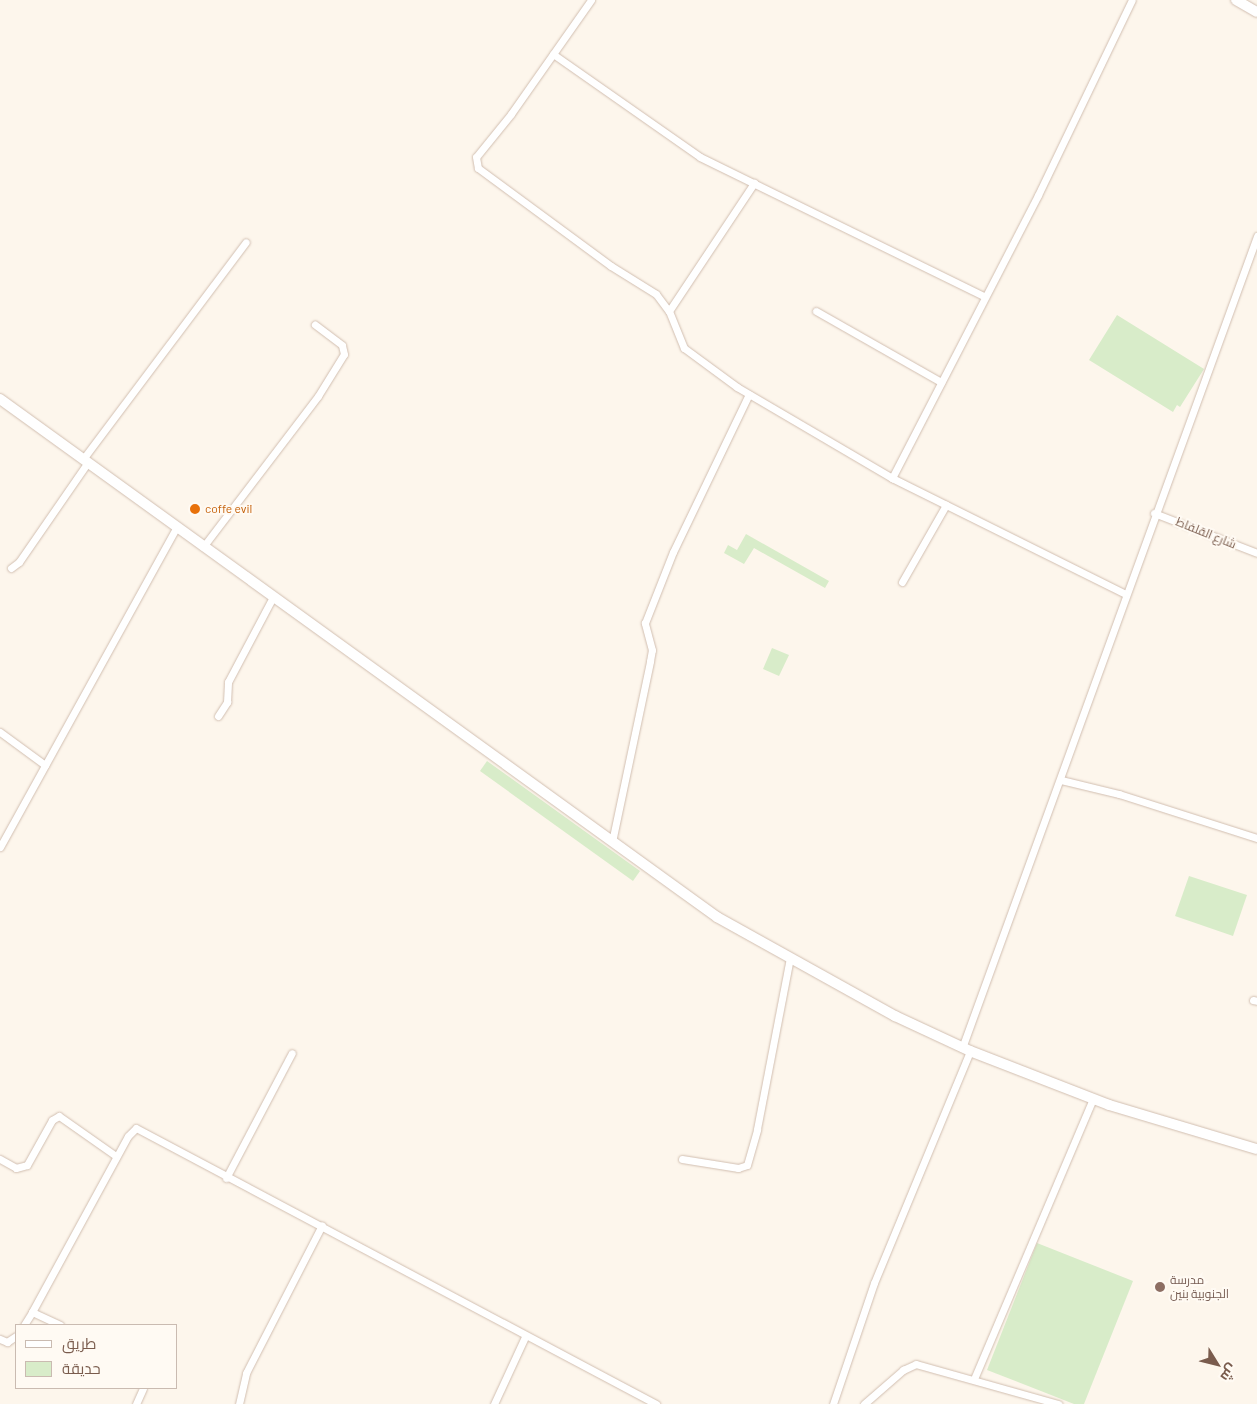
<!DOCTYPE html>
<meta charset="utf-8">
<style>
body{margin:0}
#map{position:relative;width:1257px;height:1404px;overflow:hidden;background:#fdf6ec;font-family:Barlow,Cairo,sans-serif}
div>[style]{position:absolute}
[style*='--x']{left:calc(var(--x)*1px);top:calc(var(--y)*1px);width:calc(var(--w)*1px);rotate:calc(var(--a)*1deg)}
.green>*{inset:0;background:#d8ecc9}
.roads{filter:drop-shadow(0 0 1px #d1beb0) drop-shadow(0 0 1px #d1beb0)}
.street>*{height:7px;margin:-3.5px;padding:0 3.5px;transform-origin:3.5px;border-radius:3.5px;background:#fff}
.secondary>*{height:10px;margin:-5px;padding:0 5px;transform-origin:5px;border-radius:5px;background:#fff}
.dots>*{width:14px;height:14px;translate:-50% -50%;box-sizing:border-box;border:2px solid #fffaf3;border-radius:50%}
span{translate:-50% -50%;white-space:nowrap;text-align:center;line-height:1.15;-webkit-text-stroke:4px #fffaf3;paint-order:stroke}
.food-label{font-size:12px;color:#c56008}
.left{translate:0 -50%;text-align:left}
.street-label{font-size:12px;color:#7a5c4d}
.education-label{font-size:12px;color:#785e54}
.legend{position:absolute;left:15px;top:1324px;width:162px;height:65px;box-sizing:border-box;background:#fffaf3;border:1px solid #cabbb1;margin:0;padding:6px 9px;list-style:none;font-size:15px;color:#7a5c4d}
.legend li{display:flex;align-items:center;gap:10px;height:25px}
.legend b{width:25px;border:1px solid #cabbb1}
.north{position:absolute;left:1192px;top:1339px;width:50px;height:50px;-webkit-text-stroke:4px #fffaf3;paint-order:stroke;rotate:126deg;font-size:14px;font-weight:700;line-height:20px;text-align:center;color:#7a5c4d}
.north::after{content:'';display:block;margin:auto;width:18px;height:22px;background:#7a5c4d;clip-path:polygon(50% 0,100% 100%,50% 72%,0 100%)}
</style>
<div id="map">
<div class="green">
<div style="clip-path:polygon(1117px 315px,1204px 369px,1180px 407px,1177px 405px,1173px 412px,1089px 360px)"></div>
<div style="clip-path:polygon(746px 534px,829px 581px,825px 588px,754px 548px,744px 564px,724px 553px,728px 545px,737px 550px)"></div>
<div style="clip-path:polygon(772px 648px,789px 655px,779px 676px,763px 669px)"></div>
<div style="clip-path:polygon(487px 761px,640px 871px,633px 881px,480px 771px)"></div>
<div style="clip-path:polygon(1189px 876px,1247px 895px,1233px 936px,1175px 916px)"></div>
<div style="clip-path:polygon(1037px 1243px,1133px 1281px,1084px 1404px,1074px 1404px,987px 1370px)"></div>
</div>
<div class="roads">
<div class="street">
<div style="--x:591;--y:0;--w:139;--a:125.1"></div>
<div style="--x:511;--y:114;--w:55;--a:129.1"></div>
<div style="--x:476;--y:157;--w:11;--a:80"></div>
<div style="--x:478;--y:168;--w:165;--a:36.4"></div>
<div style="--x:611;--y:266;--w:53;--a:31.9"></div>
<div style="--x:656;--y:294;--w:21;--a:53"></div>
<div style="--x:669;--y:311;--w:40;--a:68"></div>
<div style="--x:684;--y:348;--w:66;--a:36.3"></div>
<div style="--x:737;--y:387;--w:180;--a:30.4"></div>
<div style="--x:892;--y:478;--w:261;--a:26.4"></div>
<div style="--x:553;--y:54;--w:179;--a:35"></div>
<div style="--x:700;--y:157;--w:316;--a:26.1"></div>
<div style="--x:669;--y:311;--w:154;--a:-56.4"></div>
<div style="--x:816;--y:311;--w:144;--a:29.6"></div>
<div style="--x:83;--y:459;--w:271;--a:-53.1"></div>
<div style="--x:892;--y:478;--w:318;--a:-62.7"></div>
<div style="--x:1038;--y:195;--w:216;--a:-64.3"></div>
<div style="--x:1154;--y:513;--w:110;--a:21.2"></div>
<div style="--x:203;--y:547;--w:190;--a:-52.7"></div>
<div style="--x:318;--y:396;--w:49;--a:-58.2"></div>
<div style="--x:344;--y:354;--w:9;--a:-103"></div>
<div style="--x:342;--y:345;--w:34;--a:-143"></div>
<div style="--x:11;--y:568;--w:10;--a:-37"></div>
<div style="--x:19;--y:562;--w:121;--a:-55.4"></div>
<div style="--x:902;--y:582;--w:89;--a:-60.3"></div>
<div style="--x:218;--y:716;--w:17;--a:-57"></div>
<div style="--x:227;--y:702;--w:20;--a:-87"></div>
<div style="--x:228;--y:682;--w:96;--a:-62.1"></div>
<div style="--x:0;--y:732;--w:56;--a:36.3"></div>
<div style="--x:1061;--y:780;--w:60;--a:13.6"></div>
<div style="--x:1119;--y:794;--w:145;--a:17.7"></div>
<div style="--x:612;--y:842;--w:185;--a:-78.1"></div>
<div style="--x:650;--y:661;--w:11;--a:-80"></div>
<div style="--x:652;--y:650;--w:28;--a:-105"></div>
<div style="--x:645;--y:623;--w:76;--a:-68.5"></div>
<div style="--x:673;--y:552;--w:175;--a:-64.3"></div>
<div style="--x:0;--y:847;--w:364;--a:-61.1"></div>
<div style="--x:1253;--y:1000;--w:4;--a:14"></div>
<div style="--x:962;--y:1048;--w:864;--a:-70.03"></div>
<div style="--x:0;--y:1159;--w:18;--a:29"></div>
<div style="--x:16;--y:1168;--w:11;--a:-15"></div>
<div style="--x:27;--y:1165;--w:51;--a:-60.9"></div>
<div style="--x:52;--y:1120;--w:8;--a:-30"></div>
<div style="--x:59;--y:1116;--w:70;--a:35.1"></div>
<div style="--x:682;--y:1159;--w:57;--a:9.1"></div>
<div style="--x:738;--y:1168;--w:9;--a:-18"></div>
<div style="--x:747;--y:1165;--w:37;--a:-74"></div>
<div style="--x:757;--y:1129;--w:174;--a:-79.1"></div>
<div style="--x:226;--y:1178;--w:141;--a:-62.2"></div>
<div style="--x:24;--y:1325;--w:15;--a:-58"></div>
<div style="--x:60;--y:1325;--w:31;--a:-155"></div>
<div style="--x:32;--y:1312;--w:200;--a:-61.4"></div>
<div style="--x:128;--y:1136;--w:11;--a:-45"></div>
<div style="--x:136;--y:1128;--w:589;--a:27.96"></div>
<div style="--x:0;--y:1339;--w:8;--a:23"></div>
<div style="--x:7;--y:1342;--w:11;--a:-34"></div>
<div style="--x:974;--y:1379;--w:304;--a:-67"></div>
<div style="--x:136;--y:1404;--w:17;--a:-66"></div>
<div style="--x:239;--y:1404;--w:32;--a:-77"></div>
<div style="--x:246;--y:1373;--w:166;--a:-62.8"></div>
<div style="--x:494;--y:1404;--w:74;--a:-65.2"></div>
<div style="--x:833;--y:1404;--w:128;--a:-71.3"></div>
<div style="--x:874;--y:1283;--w:251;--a:-67.5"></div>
<div style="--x:864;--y:1404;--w:52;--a:-41.1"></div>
<div style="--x:903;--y:1370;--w:14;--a:-25"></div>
<div style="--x:916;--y:1364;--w:148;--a:15.7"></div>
</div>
<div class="secondary">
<div style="--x:1236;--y:0;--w:24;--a:30"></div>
<div style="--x:0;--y:399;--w:885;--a:35.85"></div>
<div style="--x:717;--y:917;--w:204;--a:29.1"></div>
<div style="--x:895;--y:1016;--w:83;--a:25"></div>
<div style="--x:970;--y:1051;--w:149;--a:21.2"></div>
<div style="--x:1109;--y:1105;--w:154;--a:16.6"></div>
</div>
</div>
<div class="dots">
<div style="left:195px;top:509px;background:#e8710a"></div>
<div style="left:1160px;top:1287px;background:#8d6e63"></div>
</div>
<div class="food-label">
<span class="left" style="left:205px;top:509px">coffe evil</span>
</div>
<div class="street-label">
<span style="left:1206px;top:533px;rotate:22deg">شارع القلفاط</span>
</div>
<div class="education-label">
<span class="left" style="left:1170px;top:1287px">مدرسة<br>الجنوبية بنين</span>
</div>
<ul class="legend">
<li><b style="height:6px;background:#fff"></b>طريق</li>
<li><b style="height:14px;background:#d8ecc9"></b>حديقة</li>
</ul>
<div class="north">ش</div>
</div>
